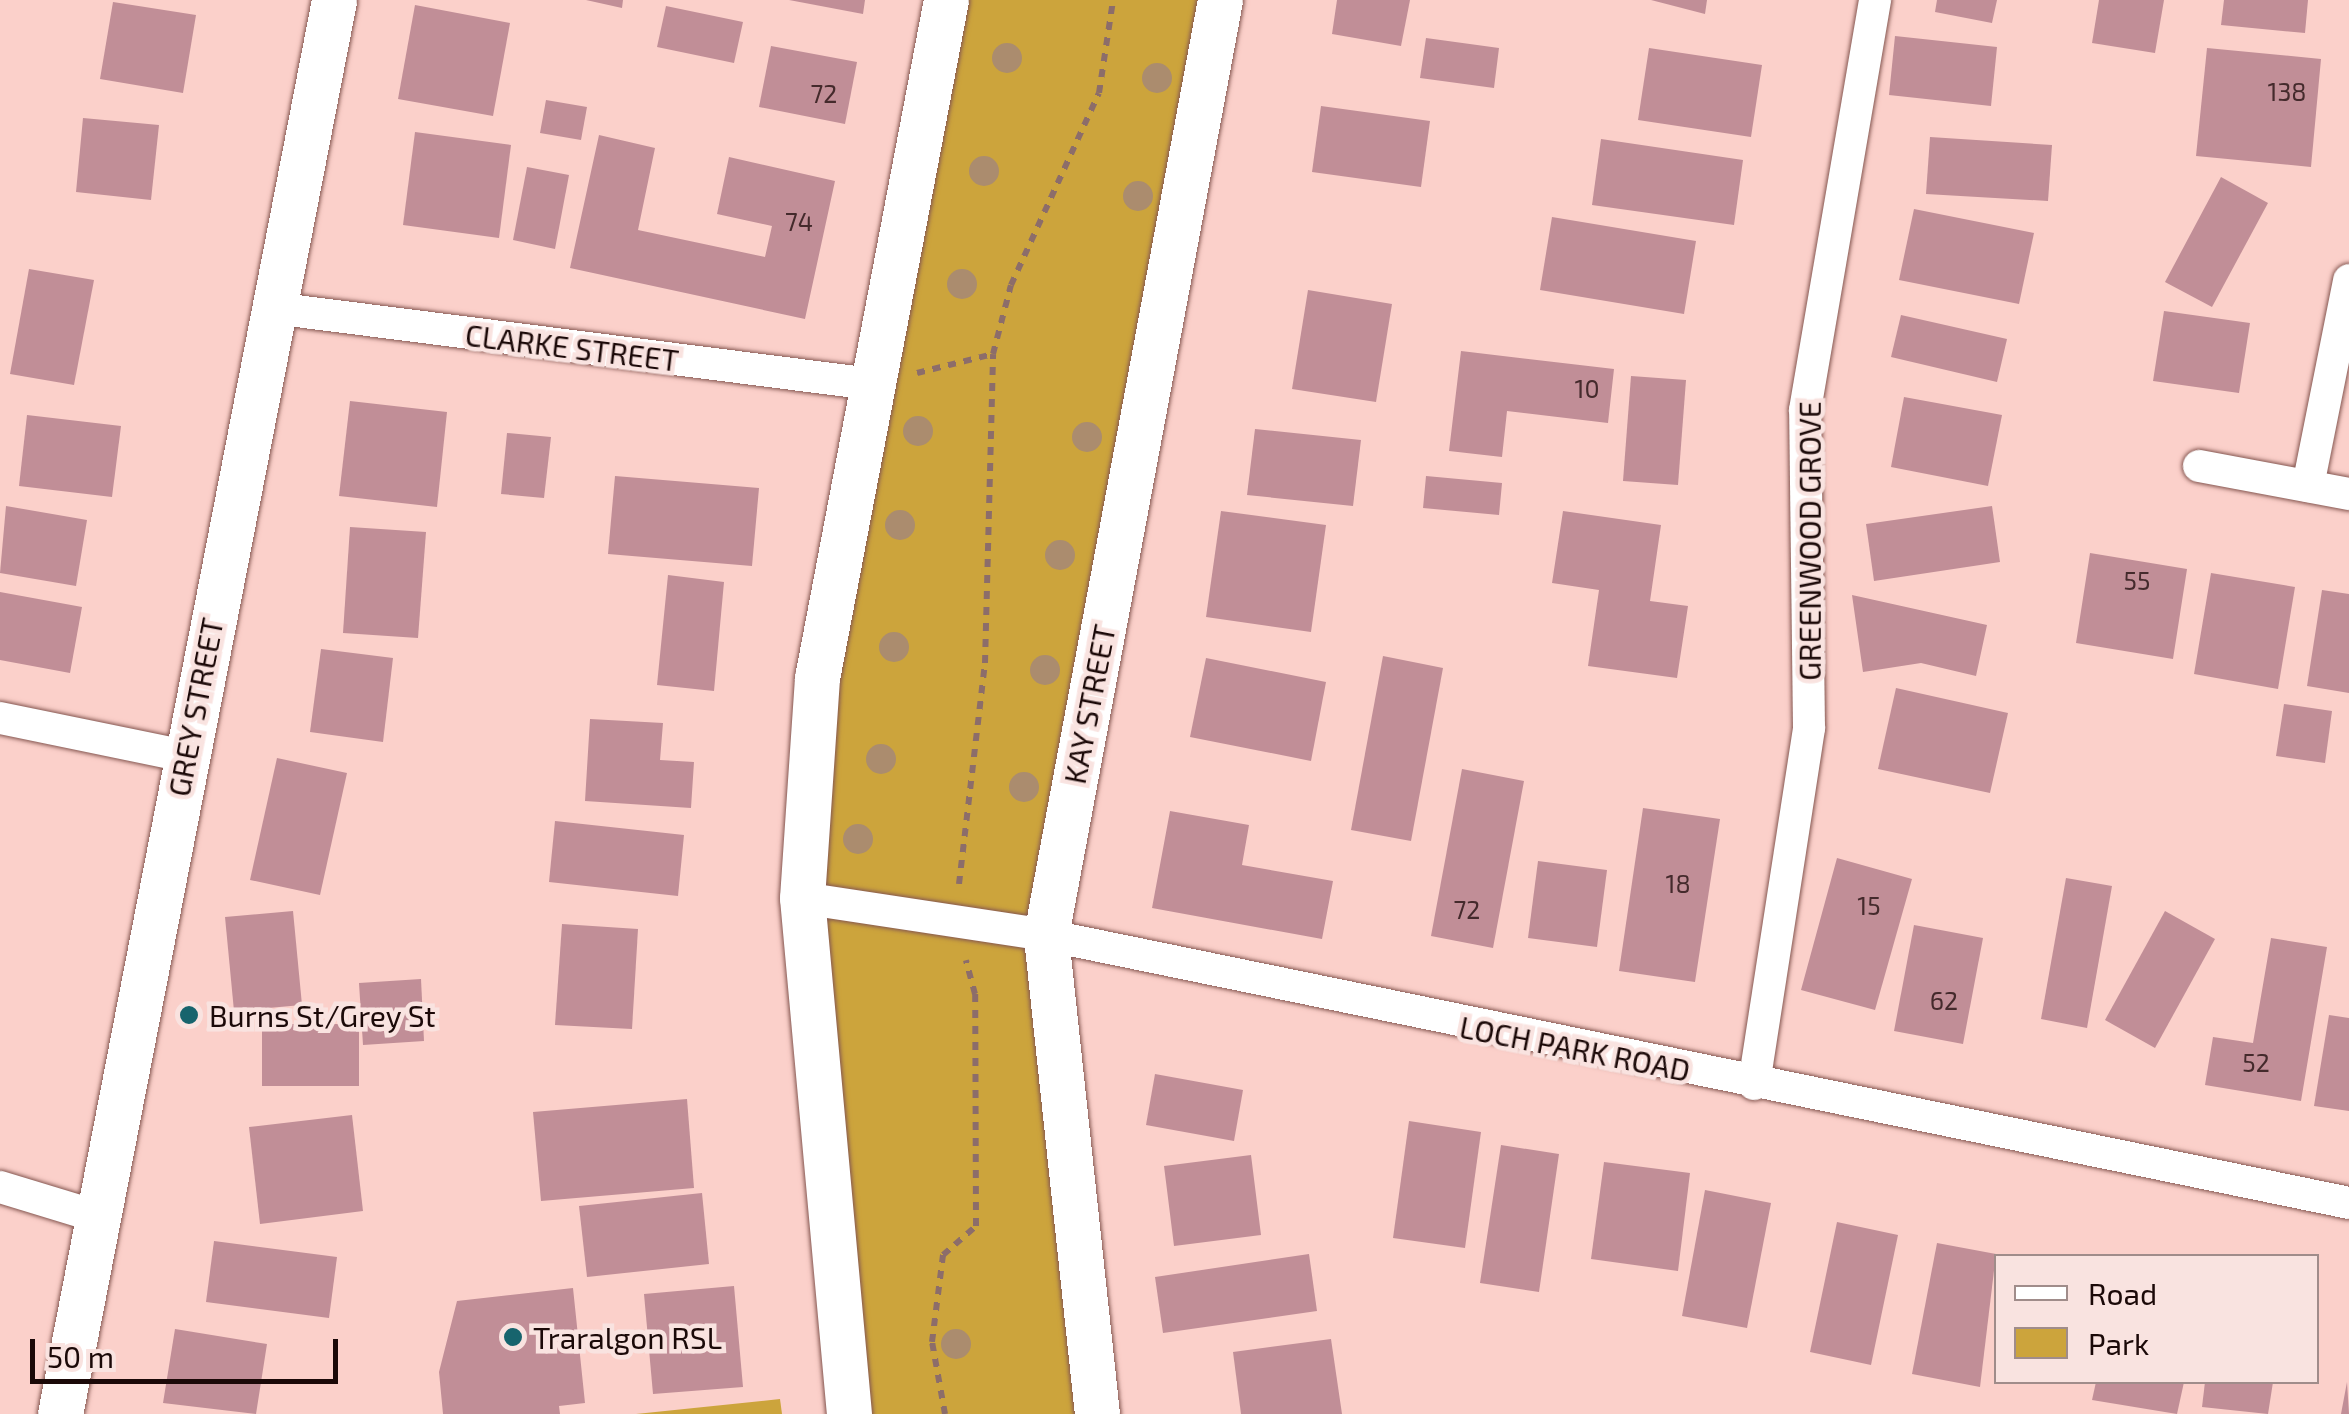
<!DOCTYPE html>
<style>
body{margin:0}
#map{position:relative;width:2349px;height:1414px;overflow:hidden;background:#fbd0ca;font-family:"Exo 2",sans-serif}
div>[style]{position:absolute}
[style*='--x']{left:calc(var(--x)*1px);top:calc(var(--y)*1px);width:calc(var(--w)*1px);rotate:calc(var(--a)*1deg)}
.green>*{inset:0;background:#cca43c}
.building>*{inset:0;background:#c18e97}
.path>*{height:6px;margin-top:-3px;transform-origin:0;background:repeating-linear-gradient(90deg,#8c6d6a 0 8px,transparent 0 16px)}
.roads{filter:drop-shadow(0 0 2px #855751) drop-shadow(0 0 2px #855751)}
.street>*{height:32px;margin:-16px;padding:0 16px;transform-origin:16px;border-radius:16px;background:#fff}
.secondary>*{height:45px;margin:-22.5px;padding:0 22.5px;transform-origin:22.5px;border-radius:22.5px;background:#fff}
.trees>*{width:30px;height:30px;margin:-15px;border-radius:50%;background:#ab8c6e}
.dots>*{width:28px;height:28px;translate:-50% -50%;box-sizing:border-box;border:5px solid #f9e3e0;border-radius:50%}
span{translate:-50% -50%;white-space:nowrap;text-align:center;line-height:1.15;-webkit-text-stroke:9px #f9e3e0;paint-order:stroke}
.number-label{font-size:25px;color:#442a2c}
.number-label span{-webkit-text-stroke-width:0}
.street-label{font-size:30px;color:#1b0908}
.poi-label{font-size:30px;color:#1b0908}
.left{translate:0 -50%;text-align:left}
.legend{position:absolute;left:1994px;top:1254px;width:325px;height:130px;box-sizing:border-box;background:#f9e3e0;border:2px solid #a08c8a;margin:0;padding:12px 18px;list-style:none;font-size:30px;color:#1b0908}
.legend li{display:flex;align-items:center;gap:20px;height:50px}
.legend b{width:50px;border:2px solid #a08c8a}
.scale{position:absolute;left:30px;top:1339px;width:308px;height:45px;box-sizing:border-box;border:5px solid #1b0908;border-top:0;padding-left:12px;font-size:30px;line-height:35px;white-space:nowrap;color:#1b0908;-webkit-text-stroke:8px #f9e3e0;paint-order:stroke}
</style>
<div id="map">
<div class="green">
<div style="clip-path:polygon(946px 0,1220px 0,1046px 935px,1097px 1414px,859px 1414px,802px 898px)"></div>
<div style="clip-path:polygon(780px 1399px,782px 1414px,636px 1414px)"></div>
</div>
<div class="building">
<div style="clip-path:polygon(586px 0,623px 0,622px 8px)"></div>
<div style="clip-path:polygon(789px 0,865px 0,863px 14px)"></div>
<div style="clip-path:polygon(1337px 0,1410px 0,1401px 46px,1332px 34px)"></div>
<div style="clip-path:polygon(1651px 0,1707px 0,1705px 14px)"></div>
<div style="clip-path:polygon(1937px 0,1997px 0,1992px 23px,1935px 12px)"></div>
<div style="clip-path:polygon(2099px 0,2164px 0,2155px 53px,2092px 43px)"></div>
<div style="clip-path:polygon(2224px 0,2308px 0,2305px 33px,2221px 25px)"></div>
<div style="clip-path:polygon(113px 2px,196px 15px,183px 93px,100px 79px)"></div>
<div style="clip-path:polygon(415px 5px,510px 23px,493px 116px,398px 99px)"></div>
<div style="clip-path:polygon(666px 6px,743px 22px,734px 63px,657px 47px)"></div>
<div style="clip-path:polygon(1895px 36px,1997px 47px,1991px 106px,1889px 95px)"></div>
<div style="clip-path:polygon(1426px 38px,1499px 48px,1494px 88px,1420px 78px)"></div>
<div style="clip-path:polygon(771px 46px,857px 62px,845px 124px,759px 107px)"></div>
<div style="clip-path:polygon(1649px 48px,1762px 65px,1751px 137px,1638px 120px)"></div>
<div style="clip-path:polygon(2207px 48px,2321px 59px,2311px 167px,2196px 156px)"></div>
<div style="clip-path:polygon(546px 100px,587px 107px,581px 140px,540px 133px)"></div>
<div style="clip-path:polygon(1321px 106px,1430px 121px,1421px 187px,1312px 172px)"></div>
<div style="clip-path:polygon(83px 118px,159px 125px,151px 200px,76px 192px)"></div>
<div style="clip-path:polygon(415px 132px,511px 145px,499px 238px,403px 225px)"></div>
<div style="clip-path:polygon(599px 135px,655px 148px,638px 230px,765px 257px,772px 226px,717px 214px,729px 157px,835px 181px,805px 319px,570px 268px)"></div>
<div style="clip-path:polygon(1930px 137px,2052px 145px,2048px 201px,1926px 194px)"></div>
<div style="clip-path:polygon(1601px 139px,1743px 160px,1734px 225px,1592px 205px)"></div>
<div style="clip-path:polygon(527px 167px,569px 175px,555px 249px,513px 240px)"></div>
<div style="clip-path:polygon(2221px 177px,2268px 203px,2212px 307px,2165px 282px)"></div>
<div style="clip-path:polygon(1914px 209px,2034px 233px,2019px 304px,1899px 280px)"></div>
<div style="clip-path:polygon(1552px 217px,1696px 241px,1684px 314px,1540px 290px)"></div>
<div style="clip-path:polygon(29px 269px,94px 280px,74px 385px,10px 374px)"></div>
<div style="clip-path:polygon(1308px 290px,1392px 304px,1376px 402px,1292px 389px)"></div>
<div style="clip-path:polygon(2164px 311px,2250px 323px,2239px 393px,2153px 381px)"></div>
<div style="clip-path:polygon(1901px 315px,2007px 339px,1997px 382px,1891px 357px)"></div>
<div style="clip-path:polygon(1461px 351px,1614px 369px,1608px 423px,1507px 411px,1502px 457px,1449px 451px)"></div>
<div style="clip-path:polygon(1631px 376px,1686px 380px,1678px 485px,1623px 481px)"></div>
<div style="clip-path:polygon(1904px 397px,2002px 415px,1988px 486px,1891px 467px)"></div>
<div style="clip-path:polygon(350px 401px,447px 412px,437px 507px,339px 496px)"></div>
<div style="clip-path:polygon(27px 415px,121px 426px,112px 497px,19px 486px)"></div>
<div style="clip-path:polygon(1255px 429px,1361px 440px,1353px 506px,1247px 495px)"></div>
<div style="clip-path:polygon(507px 433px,551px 437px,544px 498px,501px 494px)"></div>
<div style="clip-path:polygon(615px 476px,759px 488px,752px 566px,608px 554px)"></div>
<div style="clip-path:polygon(1426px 476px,1502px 483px,1499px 515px,1423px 508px)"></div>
<div style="clip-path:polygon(6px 506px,87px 520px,76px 586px,0 573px)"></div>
<div style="clip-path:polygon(1992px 506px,2000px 562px,1874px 581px,1866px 524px)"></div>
<div style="clip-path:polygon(1221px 511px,1326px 525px,1311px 632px,1206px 617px)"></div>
<div style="clip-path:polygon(1563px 511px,1661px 525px,1650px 601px,1688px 606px,1677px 678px,1588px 666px,1599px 590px,1552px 583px)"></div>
<div style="clip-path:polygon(350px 527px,426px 532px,418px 638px,343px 633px)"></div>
<div style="clip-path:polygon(2090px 553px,2187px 569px,2173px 659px,2076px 643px)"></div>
<div style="clip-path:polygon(2211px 573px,2295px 587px,2278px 689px,2194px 674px)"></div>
<div style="clip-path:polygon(668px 575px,724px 582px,714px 691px,657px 685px)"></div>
<div style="clip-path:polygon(2322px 590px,2349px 594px,2349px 693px,2307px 686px)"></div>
<div style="clip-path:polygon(0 592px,82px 607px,70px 673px,0 660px)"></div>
<div style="clip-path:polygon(1852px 595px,1987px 625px,1976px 676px,1921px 663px,1863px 672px)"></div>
<div style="clip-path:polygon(321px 649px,393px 658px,383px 742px,310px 732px)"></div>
<div style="clip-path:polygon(1383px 656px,1443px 668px,1411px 841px,1351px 830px)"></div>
<div style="clip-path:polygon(1206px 658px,1326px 682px,1311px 761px,1190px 737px)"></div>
<div style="clip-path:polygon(1896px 688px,2008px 713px,1990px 793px,1878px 769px)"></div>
<div style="clip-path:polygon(2284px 704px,2332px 711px,2325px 763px,2276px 756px)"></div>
<div style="clip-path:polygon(590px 719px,663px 723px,660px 760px,694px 762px,691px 808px,585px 801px)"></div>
<div style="clip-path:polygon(277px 758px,347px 773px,320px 895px,250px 880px)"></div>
<div style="clip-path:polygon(1462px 769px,1524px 781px,1493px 948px,1431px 936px)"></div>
<div style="clip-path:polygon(1643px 808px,1720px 819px,1695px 982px,1619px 971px)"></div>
<div style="clip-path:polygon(1170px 811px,1249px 825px,1242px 865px,1333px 881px,1322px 939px,1152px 908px)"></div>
<div style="clip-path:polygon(555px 821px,684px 835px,678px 896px,549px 882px)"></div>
<div style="clip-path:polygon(1837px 858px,1912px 879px,1875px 1010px,1801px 990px)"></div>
<div style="clip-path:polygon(1538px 861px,1607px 870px,1597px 947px,1528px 938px)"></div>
<div style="clip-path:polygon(2066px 878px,2112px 886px,2087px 1028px,2041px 1019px)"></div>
<div style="clip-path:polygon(293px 911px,302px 1005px,234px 1011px,225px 917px)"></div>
<div style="clip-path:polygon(2165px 911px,2215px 939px,2155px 1048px,2105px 1020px)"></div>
<div style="clip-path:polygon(562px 924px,638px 929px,632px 1029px,555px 1025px)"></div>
<div style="clip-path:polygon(1914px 925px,1983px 938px,1963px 1044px,1894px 1031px)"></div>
<div style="clip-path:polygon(2271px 938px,2327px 947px,2301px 1101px,2205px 1085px,2213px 1037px,2253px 1043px)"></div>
<div style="clip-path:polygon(421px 979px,424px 1041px,363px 1045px,359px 983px)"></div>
<div style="clip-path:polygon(2329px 1015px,2349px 1018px,2349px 1111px,2314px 1106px)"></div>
<div style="clip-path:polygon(262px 1024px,359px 1024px,359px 1086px,262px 1086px)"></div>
<div style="clip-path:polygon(1155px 1074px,1243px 1090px,1234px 1141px,1146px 1125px)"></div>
<div style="clip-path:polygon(687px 1099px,694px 1188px,541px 1201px,533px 1112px)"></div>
<div style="clip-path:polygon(352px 1115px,363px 1211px,260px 1224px,249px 1127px)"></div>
<div style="clip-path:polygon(1409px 1121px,1481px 1132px,1465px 1248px,1393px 1238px)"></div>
<div style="clip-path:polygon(1501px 1145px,1559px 1154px,1539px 1292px,1480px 1283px)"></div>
<div style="clip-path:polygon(1251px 1155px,1261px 1235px,1174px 1246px,1164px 1166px)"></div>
<div style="clip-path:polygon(1604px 1162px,1690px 1173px,1678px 1271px,1591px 1259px)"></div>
<div style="clip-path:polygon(1705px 1190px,1771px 1203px,1747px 1328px,1682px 1316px)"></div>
<div style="clip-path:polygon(702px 1193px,709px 1264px,587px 1277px,579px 1206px)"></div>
<div style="clip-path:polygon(1837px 1222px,1898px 1235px,1871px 1365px,1810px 1352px)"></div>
<div style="clip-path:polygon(214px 1241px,337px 1257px,329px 1318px,206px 1302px)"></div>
<div style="clip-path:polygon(1937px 1243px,1996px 1254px,1980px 1387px,1912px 1374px)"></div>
<div style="clip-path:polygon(1309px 1254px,1317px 1311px,1163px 1333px,1155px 1277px)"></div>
<div style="clip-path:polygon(734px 1286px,743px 1387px,653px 1394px,644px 1294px)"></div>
<div style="clip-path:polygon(573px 1288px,585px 1403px,559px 1406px,560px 1414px,443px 1414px,439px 1372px,457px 1301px)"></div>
<div style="clip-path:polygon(175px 1329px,267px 1344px,256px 1414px,163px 1403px)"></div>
<div style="clip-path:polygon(1331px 1339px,1342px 1414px,1241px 1414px,1233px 1352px)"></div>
<div style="clip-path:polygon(2096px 1382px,2184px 1382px,2177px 1414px,2092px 1400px)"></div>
<div style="clip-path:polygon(2205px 1382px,2273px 1382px,2268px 1414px,2202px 1407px)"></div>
<div style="clip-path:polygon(2347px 1382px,2349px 1414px,2341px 1414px)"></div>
</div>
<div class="path">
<div style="--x:917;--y:373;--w:78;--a:-14"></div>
<div style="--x:959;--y:884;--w:223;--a:-83.3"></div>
<div style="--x:985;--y:663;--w:309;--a:-88.5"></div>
<div style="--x:993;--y:354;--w:71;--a:-75.4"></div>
<div style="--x:1011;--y:285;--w:211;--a:-65.4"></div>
<div style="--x:1099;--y:93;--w:94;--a:-81.4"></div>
<div style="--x:945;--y:1414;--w:73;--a:-100.2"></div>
<div style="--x:932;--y:1342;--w:88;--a:-82.8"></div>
<div style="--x:943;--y:1255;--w:44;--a:-41.3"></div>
<div style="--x:976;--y:1226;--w:232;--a:-90.2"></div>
<div style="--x:975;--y:994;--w:35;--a:-105"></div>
</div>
<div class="roads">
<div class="street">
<div style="--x:273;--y:308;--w:603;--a:7.24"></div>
<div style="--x:2199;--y:466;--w:153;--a:10.6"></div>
<div style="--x:2308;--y:486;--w:210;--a:-78.7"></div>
<div style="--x:0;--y:718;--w:189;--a:11.6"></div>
<div style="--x:802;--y:898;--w:247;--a:8.6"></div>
<div style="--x:1046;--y:935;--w:1330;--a:11.62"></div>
<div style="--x:1754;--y:1084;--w:360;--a:-81.2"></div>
<div style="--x:1809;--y:728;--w:318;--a:-90.7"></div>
<div style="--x:1805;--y:410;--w:416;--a:-80.3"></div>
<div style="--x:0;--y:1187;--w:103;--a:16.9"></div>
</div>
<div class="secondary">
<div style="--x:60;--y:1414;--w:1440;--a:-79.03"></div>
<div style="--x:849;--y:1414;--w:518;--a:-95.2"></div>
<div style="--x:802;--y:898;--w:221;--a:-86.1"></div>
<div style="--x:817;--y:678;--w:690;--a:-79.23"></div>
<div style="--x:1097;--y:1414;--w:482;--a:-96.1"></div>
<div style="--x:1046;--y:935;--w:951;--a:-79.46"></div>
</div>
</div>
<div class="trees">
<div style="left:1007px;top:58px"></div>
<div style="left:1157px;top:78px"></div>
<div style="left:984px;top:171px"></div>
<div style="left:1138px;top:196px"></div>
<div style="left:962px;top:284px"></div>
<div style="left:918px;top:431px"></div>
<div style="left:1087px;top:437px"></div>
<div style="left:900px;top:525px"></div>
<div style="left:1060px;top:555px"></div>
<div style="left:894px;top:647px"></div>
<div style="left:1045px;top:670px"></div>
<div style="left:881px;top:759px"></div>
<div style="left:1024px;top:787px"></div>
<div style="left:858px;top:839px"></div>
<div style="left:956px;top:1344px"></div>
</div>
<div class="dots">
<div style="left:189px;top:1015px;background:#17646d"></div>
<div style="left:513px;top:1337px;background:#17646d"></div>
</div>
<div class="number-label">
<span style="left:2287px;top:91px">138</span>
<span style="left:824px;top:93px">72</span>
<span style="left:799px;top:221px">74</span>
<span style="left:1587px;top:388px">10</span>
<span style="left:2137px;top:580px">55</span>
<span style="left:1678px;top:883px">18</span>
<span style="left:1869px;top:905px">15</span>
<span style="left:1467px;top:909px">72</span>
<span style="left:1944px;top:1000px">62</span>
<span style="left:2256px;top:1062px">52</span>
</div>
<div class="street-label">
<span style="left:572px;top:347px;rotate:7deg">CLARKE STREET</span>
<span style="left:1809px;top:541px;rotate:-90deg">GREENWOOD GROVE</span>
<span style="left:1089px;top:704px;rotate:-79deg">KAY STREET</span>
<span style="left:195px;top:707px;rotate:-79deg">GREY STREET</span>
<span style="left:1575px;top:1048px;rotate:11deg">LOCH PARK ROAD</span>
</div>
<div class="poi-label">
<span class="left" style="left:209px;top:1015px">Burns St/Grey St</span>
<span class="left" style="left:533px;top:1337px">Traralgon RSL</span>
</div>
<ul class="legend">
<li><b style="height:12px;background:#fff"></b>Road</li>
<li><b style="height:28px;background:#cca43c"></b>Park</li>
</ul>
<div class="scale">50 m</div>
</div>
